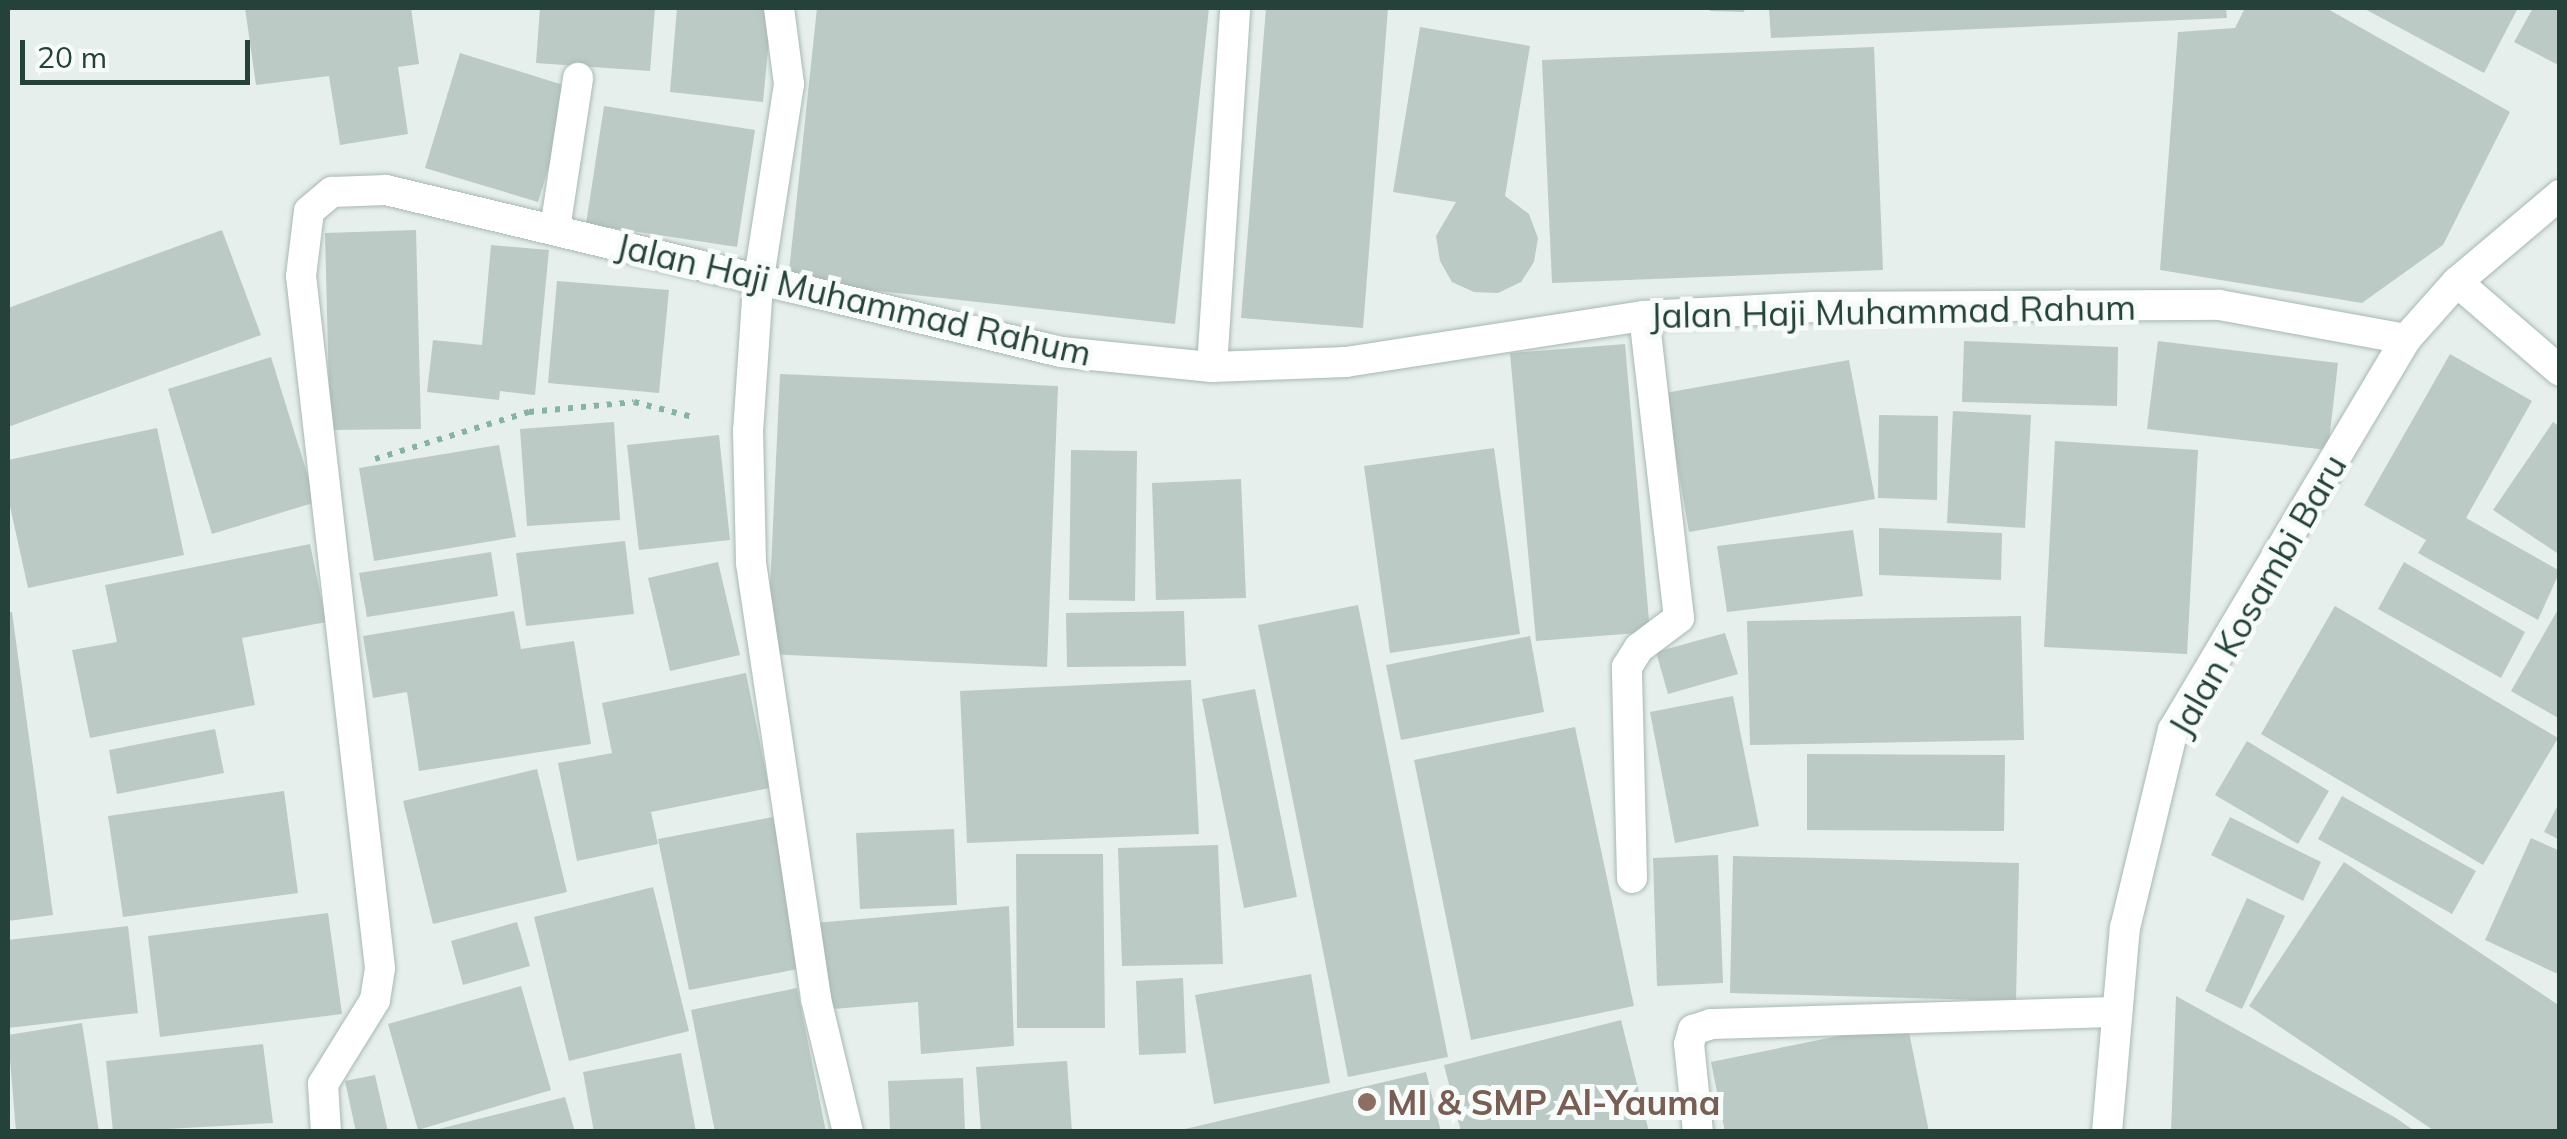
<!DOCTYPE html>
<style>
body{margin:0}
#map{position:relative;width:2567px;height:1139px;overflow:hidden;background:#e6efeb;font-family:Mulish,sans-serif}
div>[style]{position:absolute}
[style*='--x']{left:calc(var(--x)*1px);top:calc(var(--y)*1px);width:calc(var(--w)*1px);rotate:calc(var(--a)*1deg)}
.building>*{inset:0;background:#bbcac4}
.path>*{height:6px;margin-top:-3px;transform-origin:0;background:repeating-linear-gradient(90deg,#86b3a5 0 5px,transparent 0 13px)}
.roads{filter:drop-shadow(0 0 2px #a8b8b2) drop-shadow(0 0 2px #a8b8b2)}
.minor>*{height:30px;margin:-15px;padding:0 15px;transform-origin:15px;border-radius:15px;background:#fff}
.dots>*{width:28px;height:28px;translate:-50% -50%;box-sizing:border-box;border:5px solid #f7fbf9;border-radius:50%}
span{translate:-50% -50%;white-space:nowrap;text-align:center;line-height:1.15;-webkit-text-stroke:10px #f7fbf9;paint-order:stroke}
.street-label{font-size:35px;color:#24423a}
.education-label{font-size:35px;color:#785e54;font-weight:700}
.left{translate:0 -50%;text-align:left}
.frame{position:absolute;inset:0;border:10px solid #24423a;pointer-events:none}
.scale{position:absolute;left:20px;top:40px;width:230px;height:45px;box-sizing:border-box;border:5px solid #24423a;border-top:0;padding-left:12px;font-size:30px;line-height:35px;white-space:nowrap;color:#24423a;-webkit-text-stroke:8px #f7fbf9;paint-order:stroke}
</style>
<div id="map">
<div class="building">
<div style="clip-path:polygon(245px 8px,411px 8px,419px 64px,398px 67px,408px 134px,340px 145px,329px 76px,256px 85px)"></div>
<div style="clip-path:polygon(540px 8px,655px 8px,650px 71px,536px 63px)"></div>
<div style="clip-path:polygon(677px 8px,772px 8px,763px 102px,670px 92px)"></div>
<div style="clip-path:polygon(817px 8px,1209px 8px,1175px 324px,788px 281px)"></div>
<div style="clip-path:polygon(1266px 8px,1388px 8px,1363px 328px,1241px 318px)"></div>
<div style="clip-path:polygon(1710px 8px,1745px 8px,1744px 12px,1710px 11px)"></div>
<div style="clip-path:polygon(1769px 8px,2226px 8px,2227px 18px,1771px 38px)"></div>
<div style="clip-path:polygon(2245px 8px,2326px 8px,2510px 112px,2443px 245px,2362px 303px,2160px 270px,2178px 32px,2235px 28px)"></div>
<div style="clip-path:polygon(2363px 8px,2518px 8px,2484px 73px)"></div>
<div style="clip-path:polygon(2533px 8px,2560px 8px,2560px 66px,2514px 42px)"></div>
<div style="clip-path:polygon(1420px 27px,1530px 46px,1505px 196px,1529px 214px,1538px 238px,1534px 262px,1521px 282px,1498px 293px,1474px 292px,1452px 282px,1440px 261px,1436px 236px,1456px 202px,1393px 192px)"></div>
<div style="clip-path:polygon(1874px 47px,1883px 270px,1552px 283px,1542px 60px)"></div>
<div style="clip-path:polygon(460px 53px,573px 88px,538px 202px,425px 168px)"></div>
<div style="clip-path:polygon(604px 106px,755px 130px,737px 247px,586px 224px)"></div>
<div style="clip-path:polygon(222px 230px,261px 335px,8px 427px,8px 308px)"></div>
<div style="clip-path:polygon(416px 230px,421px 429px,330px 430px,325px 233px)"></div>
<div style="clip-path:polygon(491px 245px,549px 250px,535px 395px,500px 391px,499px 400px,427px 392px,433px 340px,482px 345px)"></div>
<div style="clip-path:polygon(557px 281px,669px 290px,659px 393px,548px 383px)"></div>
<div style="clip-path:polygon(1964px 341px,2118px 347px,2117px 406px,1962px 402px)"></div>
<div style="clip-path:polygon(2158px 341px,2338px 363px,2328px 450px,2147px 429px)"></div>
<div style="clip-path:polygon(1625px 344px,1650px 632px,1536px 641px,1510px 353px)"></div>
<div style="clip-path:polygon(2450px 354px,2532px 401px,2466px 518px,2560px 571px,2538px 620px,2418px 553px,2426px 540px,2364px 505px)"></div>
<div style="clip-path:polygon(271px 357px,316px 502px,212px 534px,168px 389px)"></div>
<div style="clip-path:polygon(1849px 360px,1875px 499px,1689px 532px,1665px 393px)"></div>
<div style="clip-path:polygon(780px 374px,1058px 386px,1047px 667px,767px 654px)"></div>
<div style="clip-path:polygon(1953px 411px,2031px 415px,2025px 528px,1947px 523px)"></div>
<div style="clip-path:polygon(1879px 415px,1938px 416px,1937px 500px,1878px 498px)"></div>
<div style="clip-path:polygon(614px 422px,620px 520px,527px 526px,520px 429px)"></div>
<div style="clip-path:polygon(2553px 422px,2560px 427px,2560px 555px,2493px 510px)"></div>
<div style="clip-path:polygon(157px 428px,184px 555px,28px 588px,8px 497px,8px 460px)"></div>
<div style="clip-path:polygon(719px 435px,730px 540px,639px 550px,627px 445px)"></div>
<div style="clip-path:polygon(2055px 441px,2198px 450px,2187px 654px,2044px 647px)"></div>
<div style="clip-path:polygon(499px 445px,516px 537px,374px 561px,359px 468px)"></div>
<div style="clip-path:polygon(1494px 448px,1520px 634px,1390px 653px,1364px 466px)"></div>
<div style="clip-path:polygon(1071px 450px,1137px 451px,1135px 601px,1069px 600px)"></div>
<div style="clip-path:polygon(1241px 479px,1246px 598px,1156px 600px,1152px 483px)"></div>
<div style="clip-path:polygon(1879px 528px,2002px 533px,2001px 580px,1879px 575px)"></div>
<div style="clip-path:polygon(1853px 530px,1863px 596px,1727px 612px,1717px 546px)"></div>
<div style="clip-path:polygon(625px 541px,634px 614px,526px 626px,516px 553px)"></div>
<div style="clip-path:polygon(310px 544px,326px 622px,242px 638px,255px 705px,90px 738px,72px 650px,117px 642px,105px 585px)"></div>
<div style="clip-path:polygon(491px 552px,498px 596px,367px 617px,359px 573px)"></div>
<div style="clip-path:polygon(718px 562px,740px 655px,670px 671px,648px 578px)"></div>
<div style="clip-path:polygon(2404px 562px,2525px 632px,2501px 678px,2378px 609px)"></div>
<div style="clip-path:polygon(1358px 605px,1448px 1057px,1348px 1077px,1258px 625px)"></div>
<div style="clip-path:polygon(2335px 606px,2558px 738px,2483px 865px,2261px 734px)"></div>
<div style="clip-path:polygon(2560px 606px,2560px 719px,2511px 691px)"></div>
<div style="clip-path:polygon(514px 611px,521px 649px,574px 641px,591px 744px,419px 771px,407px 692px,373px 698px,363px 636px)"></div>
<div style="clip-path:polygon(1184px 611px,1186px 666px,1067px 667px,1066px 613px)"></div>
<div style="clip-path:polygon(12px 612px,53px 915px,8px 921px,8px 613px)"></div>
<div style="clip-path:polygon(2021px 616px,2024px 740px,1750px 745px,1747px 621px)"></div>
<div style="clip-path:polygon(1725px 633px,1738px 674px,1668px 694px,1656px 652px)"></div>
<div style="clip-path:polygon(1530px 636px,1544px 712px,1401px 740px,1386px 665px)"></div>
<div style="clip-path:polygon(746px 673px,769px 788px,651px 812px,658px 844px,577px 861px,558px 763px,612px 753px,602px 703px)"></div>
<div style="clip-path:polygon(1191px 680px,1199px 834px,967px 843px,960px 691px)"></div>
<div style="clip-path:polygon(1255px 689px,1297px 897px,1244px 908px,1202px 699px)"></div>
<div style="clip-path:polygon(1733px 696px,1759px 826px,1675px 843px,1650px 712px)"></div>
<div style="clip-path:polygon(1575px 727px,1634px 1006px,1471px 1040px,1414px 760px)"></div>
<div style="clip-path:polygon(215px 729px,224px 773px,117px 794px,109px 750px)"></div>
<div style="clip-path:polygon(2247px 741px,2329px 791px,2298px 844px,2215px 795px)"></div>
<div style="clip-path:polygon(1807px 754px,2005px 755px,2004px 831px,1807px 830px)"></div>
<div style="clip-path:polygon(537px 769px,567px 892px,433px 924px,403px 801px)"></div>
<div style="clip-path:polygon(284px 791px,298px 893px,123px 917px,108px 816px)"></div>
<div style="clip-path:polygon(2342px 796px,2476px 871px,2452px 914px,2318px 839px)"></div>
<div style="clip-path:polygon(2560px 801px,2560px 840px,2544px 832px)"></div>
<div style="clip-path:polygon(773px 817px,803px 968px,689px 990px,658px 839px)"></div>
<div style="clip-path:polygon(2230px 817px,2321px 862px,2303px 901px,2211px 855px)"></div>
<div style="clip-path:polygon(954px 829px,957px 905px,860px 909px,856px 833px)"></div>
<div style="clip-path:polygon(2531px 838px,2560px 851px,2560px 975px,2485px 940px)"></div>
<div style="clip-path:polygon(1218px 845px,1223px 964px,1122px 966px,1118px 848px)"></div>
<div style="clip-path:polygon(1016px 854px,1103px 854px,1105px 1028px,1017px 1028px)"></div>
<div style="clip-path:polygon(1718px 855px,1723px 983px,1657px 986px,1653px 858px)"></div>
<div style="clip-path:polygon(1733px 856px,2019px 863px,2016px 1001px,1730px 993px)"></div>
<div style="clip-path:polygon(2344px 862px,2560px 1006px,2560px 1132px,2436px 1132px,2249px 1006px)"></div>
<div style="clip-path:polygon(653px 887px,689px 1031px,569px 1061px,534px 917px)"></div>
<div style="clip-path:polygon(2247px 898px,2285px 916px,2242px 1009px,2205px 991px)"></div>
<div style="clip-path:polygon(1009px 906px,1014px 1046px,921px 1054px,918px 1002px,821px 1010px,815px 923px)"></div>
<div style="clip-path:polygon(328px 913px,342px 1014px,160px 1037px,148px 936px)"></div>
<div style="clip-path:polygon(517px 922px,530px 966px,463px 985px,451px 941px)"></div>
<div style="clip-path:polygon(128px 926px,138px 1013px,8px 1028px,8px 940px)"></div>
<div style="clip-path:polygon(1311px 974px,1330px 1083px,1214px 1104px,1195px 995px)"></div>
<div style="clip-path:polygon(1183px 978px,1186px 1053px,1139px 1055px,1136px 981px)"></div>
<div style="clip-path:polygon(521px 986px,551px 1090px,418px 1130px,388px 1024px)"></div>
<div style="clip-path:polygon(797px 988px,826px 1132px,715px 1132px,691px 1010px)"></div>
<div style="clip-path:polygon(2176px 996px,2396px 1118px,2416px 1132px,2171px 1132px)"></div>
<div style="clip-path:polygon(1621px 1020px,1649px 1132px,1461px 1132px,1444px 1065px)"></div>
<div style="clip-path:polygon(1907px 1022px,1929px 1132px,1725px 1132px,1711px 1062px)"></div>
<div style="clip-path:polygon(82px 1023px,99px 1132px,16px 1132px,8px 1035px)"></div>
<div style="clip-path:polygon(263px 1044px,273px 1123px,113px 1132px,106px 1061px)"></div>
<div style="clip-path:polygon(681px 1053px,696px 1132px,594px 1132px,583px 1072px)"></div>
<div style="clip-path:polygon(1067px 1061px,1072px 1132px,981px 1132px,976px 1067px)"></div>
<div style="clip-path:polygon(1426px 1072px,1441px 1132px,1181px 1132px,1181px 1130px)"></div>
<div style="clip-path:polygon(375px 1075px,388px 1132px,356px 1132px,345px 1081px)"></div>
<div style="clip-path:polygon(963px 1078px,965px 1132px,890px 1132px,888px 1081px)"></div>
<div style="clip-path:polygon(565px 1097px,575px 1132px,436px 1132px,435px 1130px)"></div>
</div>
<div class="path">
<div style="--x:375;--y:459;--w:161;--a:-17"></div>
<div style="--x:529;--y:412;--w:105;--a:-5.4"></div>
<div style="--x:634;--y:402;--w:61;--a:14.3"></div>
</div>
<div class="roads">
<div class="minor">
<div style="--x:779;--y:8;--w:77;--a:82.5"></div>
<div style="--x:789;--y:84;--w:203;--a:98.8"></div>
<div style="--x:758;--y:285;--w:145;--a:93.9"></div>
<div style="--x:748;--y:430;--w:133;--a:88.7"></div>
<div style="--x:751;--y:563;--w:441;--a:81.5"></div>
<div style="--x:816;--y:999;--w:137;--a:76.5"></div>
<div style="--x:555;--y:229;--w:153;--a:-81.3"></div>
<div style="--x:2457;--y:282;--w:136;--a:40.8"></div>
<div style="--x:1212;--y:367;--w:360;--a:-86.3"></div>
<div style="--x:1632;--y:878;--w:211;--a:-91.4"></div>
<div style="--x:1627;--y:667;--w:22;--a:-58"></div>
<div style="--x:1639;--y:648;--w:50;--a:-36.9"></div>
<div style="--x:1679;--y:618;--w:304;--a:-96.6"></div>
<div style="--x:326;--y:1132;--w:48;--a:-93.6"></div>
<div style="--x:323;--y:1084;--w:99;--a:-58.2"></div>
<div style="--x:375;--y:1000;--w:32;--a:-81"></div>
<div style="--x:380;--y:968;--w:696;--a:-96.51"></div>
<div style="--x:301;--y:276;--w:65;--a:-83"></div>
<div style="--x:309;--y:211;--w:30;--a:-40"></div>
<div style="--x:332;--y:192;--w:54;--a:-2.1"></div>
<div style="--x:386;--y:190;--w:694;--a:13.5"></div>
<div style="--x:1061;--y:352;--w:152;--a:5.7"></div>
<div style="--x:1212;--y:367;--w:134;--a:-2.1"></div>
<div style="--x:1346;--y:362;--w:302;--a:-8.8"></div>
<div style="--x:1644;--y:316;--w:170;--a:-3"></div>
<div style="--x:1814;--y:307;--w:405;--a:-0.3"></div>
<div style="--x:2219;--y:305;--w:190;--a:10.3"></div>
<div style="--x:1698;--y:1132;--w:88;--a:-95.8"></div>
<div style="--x:1689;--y:1044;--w:15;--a:-74"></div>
<div style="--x:1693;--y:1030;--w:19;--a:-18"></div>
<div style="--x:1711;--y:1024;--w:404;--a:-1.7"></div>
<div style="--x:2107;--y:1132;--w:205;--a:-85"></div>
<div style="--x:2125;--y:928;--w:204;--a:-76.4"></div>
<div style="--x:2173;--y:730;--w:455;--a:-59.2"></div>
<div style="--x:2406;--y:339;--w:76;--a:-48.2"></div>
<div style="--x:2457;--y:282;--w:135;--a:-40.2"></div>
</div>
</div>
<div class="dots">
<div style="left:1367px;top:1102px;background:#8d6e63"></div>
</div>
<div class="street-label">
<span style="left:854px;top:299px;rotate:13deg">Jalan Haji Muhammad Rahum</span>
<span style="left:1893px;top:311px;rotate:-1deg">Jalan Haji Muhammad Rahum</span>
<span style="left:2257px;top:595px;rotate:-60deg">Jalan Kosambi Baru</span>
</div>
<div class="education-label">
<span class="left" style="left:1387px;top:1102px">MI &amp; SMP Al-Yauma</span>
</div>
<div class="frame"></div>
<div class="scale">20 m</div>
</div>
